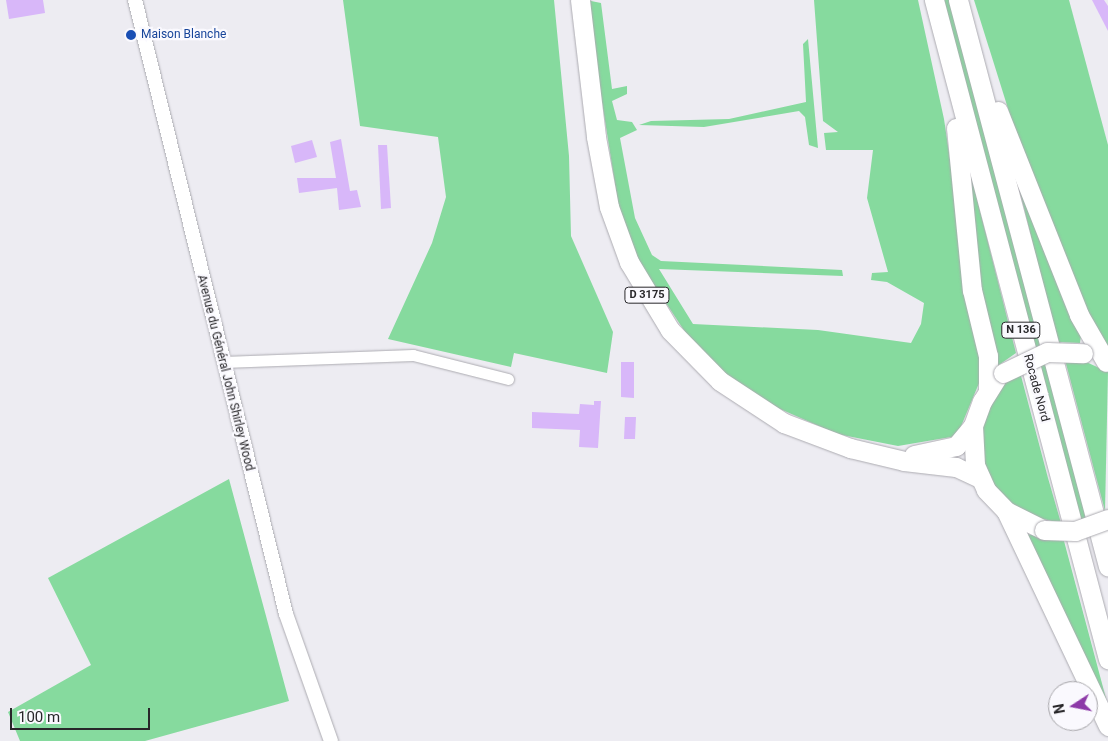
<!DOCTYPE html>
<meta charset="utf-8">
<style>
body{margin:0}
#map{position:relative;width:1108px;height:741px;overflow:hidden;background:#edecf2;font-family:Roboto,sans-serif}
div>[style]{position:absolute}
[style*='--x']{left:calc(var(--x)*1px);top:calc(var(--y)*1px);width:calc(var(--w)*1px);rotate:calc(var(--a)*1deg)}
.green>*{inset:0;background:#86da9e}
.building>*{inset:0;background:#d8b7f9}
.roads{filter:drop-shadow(0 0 1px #acabb1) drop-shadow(0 0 1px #acabb1)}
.minor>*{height:11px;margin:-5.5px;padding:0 5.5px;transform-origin:5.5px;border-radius:5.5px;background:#fff}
.tertiary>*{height:14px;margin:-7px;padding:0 7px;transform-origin:7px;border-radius:7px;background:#fff}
.trunk>*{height:19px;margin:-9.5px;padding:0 9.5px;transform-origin:9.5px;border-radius:9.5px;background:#fff}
.bridges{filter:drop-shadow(0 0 1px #acabb1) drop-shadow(0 0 1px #acabb1)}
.trunk-bridge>*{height:19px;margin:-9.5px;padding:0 9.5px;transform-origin:9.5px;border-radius:9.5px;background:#fff}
.dots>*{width:14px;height:14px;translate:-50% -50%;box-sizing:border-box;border:2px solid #faf9fe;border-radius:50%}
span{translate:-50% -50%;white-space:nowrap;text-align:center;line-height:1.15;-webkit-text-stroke:4.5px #faf9fe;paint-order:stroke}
.shield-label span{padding:1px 4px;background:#faf9fe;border:1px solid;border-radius:4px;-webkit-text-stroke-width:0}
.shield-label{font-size:11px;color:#28272a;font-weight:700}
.transit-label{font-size:12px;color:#164399}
.left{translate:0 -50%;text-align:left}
.street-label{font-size:12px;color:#28272a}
.north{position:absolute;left:1048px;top:681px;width:50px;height:50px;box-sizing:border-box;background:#faf9fe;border:1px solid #a6a5a9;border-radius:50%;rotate:259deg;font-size:14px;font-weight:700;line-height:20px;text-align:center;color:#28272a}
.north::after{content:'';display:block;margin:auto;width:18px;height:22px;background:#8d3aa8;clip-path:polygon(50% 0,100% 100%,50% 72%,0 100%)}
.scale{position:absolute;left:10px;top:708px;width:140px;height:22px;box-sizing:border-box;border:2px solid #28272a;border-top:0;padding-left:6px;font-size:15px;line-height:18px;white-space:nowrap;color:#28272a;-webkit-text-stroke:4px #faf9fe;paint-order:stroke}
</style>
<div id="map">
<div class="green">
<div style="clip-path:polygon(343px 0,554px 0,569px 156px,571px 236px,613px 332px,607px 373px,514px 353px,511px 367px,388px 339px,432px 243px,446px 197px,438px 137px,360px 126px)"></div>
<div style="clip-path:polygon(586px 0,601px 3px,612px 89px,627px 86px,627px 94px,612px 101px,617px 120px,632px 122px,637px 130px,620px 138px,635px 218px,652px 255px,661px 261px,842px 270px,843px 276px,659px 269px,693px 324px,818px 330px,911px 343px,921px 324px,924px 303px,887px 282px,871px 280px,872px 273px,888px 272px,867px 198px,873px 150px,826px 150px,824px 133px,838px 132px,823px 121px,814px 0,918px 0,944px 119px,982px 376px,957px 436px,898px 446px,837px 434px,771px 405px,731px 379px,691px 341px,639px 262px,620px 216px)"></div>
<div style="clip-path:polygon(940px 0,951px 0,1088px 518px,1079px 521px)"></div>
<div style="clip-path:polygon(974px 0,1069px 0,1108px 145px,1108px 350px,1100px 343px,1031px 182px)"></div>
<div style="clip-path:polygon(808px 39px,818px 148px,809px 145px,805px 117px,799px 111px,704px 127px,639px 125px,651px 121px,729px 119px,806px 102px,803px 44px)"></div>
<div style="clip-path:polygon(970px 171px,1016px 353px,996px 367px,981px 316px)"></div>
<div style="clip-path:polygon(1018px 184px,1081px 335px,1080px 343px,1057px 342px)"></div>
<div style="clip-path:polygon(1065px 360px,1084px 361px,1108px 372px,1105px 511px)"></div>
<div style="clip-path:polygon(1020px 372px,1048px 478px,1061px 523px,1025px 515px,996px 490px,982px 461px,980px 439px,985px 410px,1005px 381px)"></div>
<div style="clip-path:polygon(229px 479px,289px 701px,145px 741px,20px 741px,8px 712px,91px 665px,48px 578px)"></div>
<div style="clip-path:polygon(1026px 534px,1064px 541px,1108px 706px)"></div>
</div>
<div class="building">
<div style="clip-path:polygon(6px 0,43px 0,45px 13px,9px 19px)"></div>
<div style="clip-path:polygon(1092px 0,1104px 0,1108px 6px,1108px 31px)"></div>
<div style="clip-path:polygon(341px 139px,350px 191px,357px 190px,361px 207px,339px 210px,337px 188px,299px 193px,297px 178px,336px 178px,330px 142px)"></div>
<div style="clip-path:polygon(312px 140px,317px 157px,295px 163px,291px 146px)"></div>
<div style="clip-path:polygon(378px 145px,387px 145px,391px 208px,381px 209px)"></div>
<div style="clip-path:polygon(621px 362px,634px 362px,634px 398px,621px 397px)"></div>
<div style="clip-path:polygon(594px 401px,601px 401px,598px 448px,579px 447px,580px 430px,532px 428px,532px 412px,579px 414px,580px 404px,594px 405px)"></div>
<div style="clip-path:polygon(625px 417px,636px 417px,635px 439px,624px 439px)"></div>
</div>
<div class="roads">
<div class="minor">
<div style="--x:223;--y:362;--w:190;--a:-2.1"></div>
<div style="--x:413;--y:355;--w:98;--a:14.2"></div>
</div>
<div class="tertiary">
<div style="--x:135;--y:0;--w:632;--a:76.18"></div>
<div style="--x:286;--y:614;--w:135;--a:70.5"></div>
</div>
<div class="trunk">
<div style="--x:580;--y:0;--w:138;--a:83.3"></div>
<div style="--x:596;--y:137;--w:71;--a:79.5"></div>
<div style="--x:609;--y:207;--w:59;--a:70"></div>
<div style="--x:629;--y:262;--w:79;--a:58.9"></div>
<div style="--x:670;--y:330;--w:71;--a:45.6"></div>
<div style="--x:720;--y:381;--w:77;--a:33.3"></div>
<div style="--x:784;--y:423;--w:71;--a:20.7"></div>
<div style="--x:850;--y:448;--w:56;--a:13.5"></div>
<div style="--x:904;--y:461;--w:52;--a:6.6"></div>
<div style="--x:956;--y:467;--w:26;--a:25"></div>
<div style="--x:934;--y:0;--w:682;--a:75.21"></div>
<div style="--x:958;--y:0;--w:586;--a:75.16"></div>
<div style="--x:998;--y:111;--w:219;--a:68.3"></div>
<div style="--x:1079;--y:315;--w:54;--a:60.1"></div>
<div style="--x:956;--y:128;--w:163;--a:84.4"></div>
<div style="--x:972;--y:290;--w:68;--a:76.4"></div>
<div style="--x:988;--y:356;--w:33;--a:90"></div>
<div style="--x:996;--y:379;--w:26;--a:122"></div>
<div style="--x:982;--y:401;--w:27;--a:110"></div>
<div style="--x:973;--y:426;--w:39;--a:87"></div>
<div style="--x:975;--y:465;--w:27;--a:66"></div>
<div style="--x:986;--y:490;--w:29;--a:46"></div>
<div style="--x:1006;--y:511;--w:42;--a:26.6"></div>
<div style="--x:914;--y:455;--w:43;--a:-12.1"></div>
<div style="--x:956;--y:446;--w:26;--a:-50"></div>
<div style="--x:1006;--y:511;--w:238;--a:64.6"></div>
</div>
</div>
<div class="bridges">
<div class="trunk-bridge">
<div style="--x:1003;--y:373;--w:49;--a:-25.5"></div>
<div style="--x:1047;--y:352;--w:36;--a:2"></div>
<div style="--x:1044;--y:530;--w:31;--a:2"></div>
<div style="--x:1075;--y:531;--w:35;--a:-20"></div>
</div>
</div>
<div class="dots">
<div style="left:131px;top:35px;background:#1a4fb4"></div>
</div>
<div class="shield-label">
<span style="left:647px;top:295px">D 3175</span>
<span style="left:1021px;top:330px">N 136</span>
</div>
<div class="transit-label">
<span class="left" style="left:141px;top:35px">Maison Blanche</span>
</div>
<div class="street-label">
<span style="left:225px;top:373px;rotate:76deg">Avenue du Général John Shirley Wood</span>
<span style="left:1036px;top:388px;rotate:75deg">Rocade Nord</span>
</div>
<div class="north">N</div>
<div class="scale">100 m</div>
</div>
